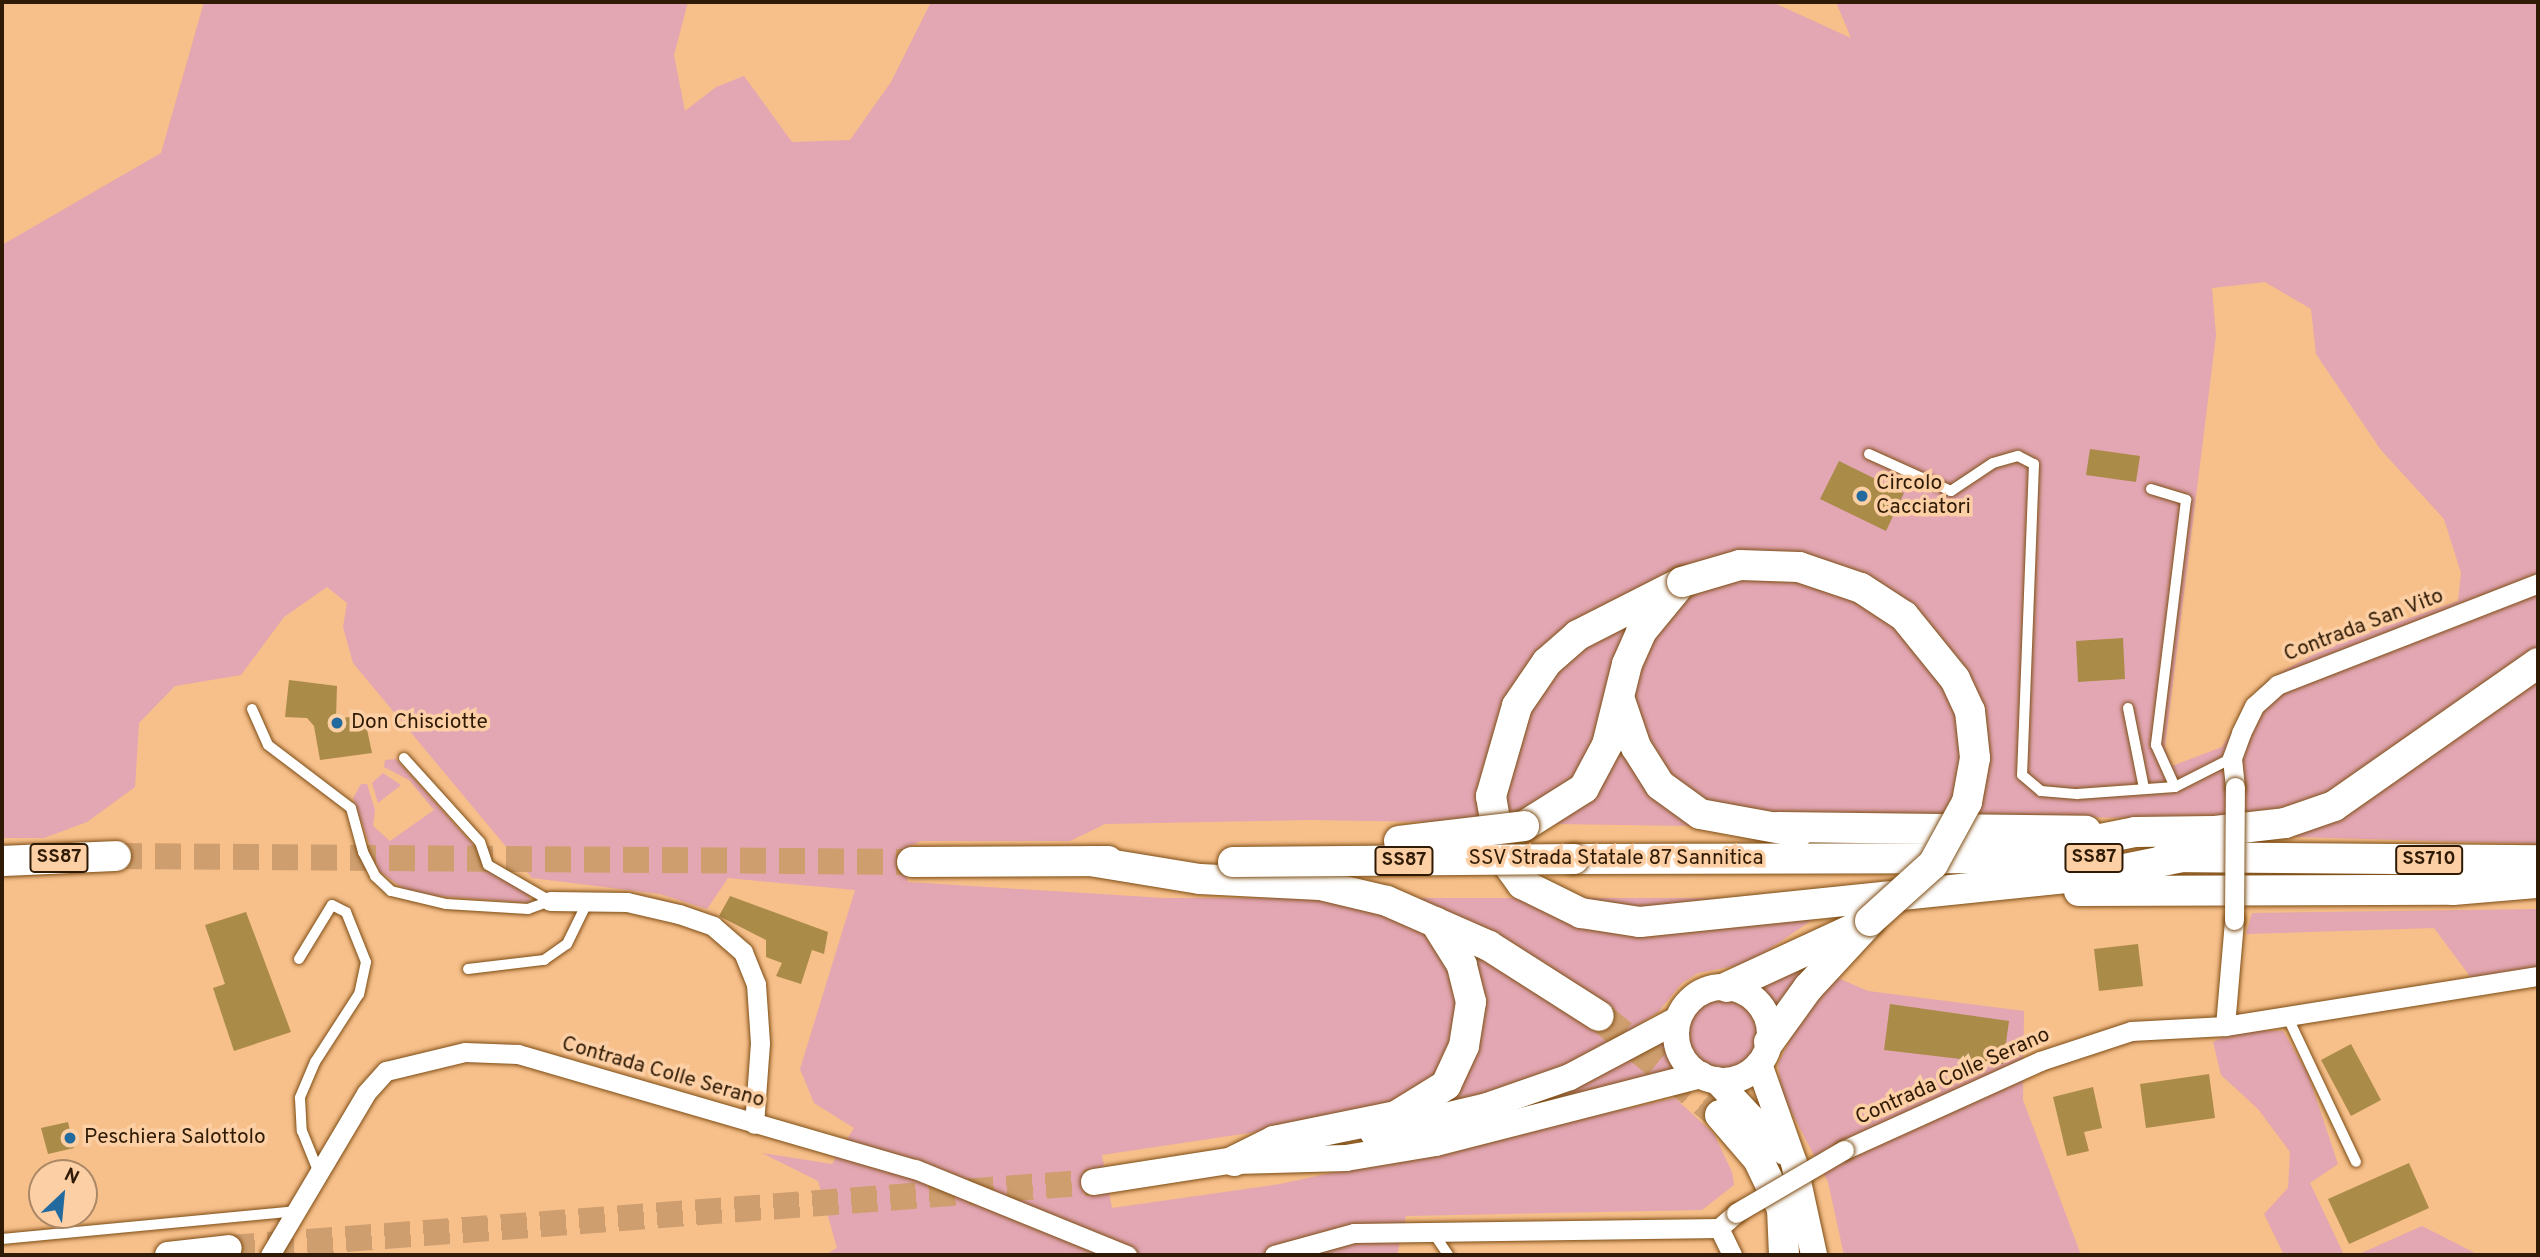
<!DOCTYPE html>
<style>
body{margin:0}
#map{position:relative;width:2540px;height:1257px;overflow:hidden;background:#f7bf8a;font-family:Overpass,sans-serif}
div>[style]{position:absolute}
[style*='--x']{left:calc(var(--x)*1px);top:calc(var(--y)*1px);width:calc(var(--w)*1px);rotate:calc(var(--a)*1deg)}
.green>*{inset:0;background:#e3a6b3}
.round{border-radius:50%}
.building>*{inset:0;background:#aa8b48}
.secondary-tunnel>*{height:26px;margin-top:-13px;transform-origin:0;background:repeating-linear-gradient(90deg,#cf9e6f 0 26px,transparent 0 39px)}
.primary-tunnel>*{height:30px;margin-top:-15px;transform-origin:0;background:repeating-linear-gradient(90deg,#cf9e6f 0 30px,transparent 0 45px)}
.roads{filter:drop-shadow(0 0 2px #7d4d14) drop-shadow(0 0 2px #7d4d14)}
.lane>*{height:10px;margin:-5px;padding:0 5px;transform-origin:5px;border-radius:5px;background:#fff}
.street>*{height:19px;margin:-9.5px;padding:0 9.5px;transform-origin:9.5px;border-radius:9.5px;background:#fff}
.secondary>*{height:26px;margin:-13px;padding:0 13px;transform-origin:13px;border-radius:13px;background:#fff}
.secondary>.ring{margin:-13px;padding:0;box-sizing:content-box;background:none;border:26px solid #fff;border-radius:50%}
.primary>*{height:30px;margin:-15px;padding:0 15px;transform-origin:15px;border-radius:15px;background:#fff}
.bridges{filter:drop-shadow(0 0 2px #7d4d14) drop-shadow(0 0 2px #7d4d14)}
.street-bridge>*{height:19px;margin:-9.5px;padding:0 9.5px;transform-origin:9.5px;border-radius:9.5px;background:#fff}
.primary-bridge>*{height:30px;margin:-15px;padding:0 15px;transform-origin:15px;border-radius:15px;background:#fff}
.dots>*{width:19px;height:19px;translate:-50% -50%;box-sizing:border-box;border:4px solid #fccfa5;border-radius:50%}
span{translate:-50% -50%;white-space:nowrap;text-align:center;line-height:1.15;-webkit-text-stroke:7px #fccfa5;paint-order:stroke}
.shield-label span{padding:2px 5px;background:#fccfa5;border:2px solid;border-radius:5px;-webkit-text-stroke-width:0}
.shield-label{font-size:19px;color:#2f1b05;font-weight:700}
.poi-label{font-size:21px;color:#2f1b05}
.left{translate:0 -50%;text-align:left}
.street-label{font-size:21px;color:#2f1b05}
.frame{position:absolute;inset:0;border:4px solid #2f1b05;pointer-events:none}
.north{position:absolute;left:28px;top:1159px;width:70px;height:70px;box-sizing:border-box;background:#fccfa5;border:2px solid #aa8765;border-radius:50%;rotate:26deg;font-size:19px;font-weight:700;line-height:28px;text-align:center;color:#2f1b05}
.north::after{content:'';display:block;margin:auto;width:24px;height:32px;background:#236a9e;clip-path:polygon(50% 0,100% 100%,50% 72%,0 100%)}
</style>
<div id="map">
<div class="green">
<div style="clip-path:polygon(evenodd,204px 2px,688px 2px,674px 55px,685px 111px,716px 87px,744px 76px,792px 142px,850px 140px,891px 82px,931px 2px,1772px 2px,1851px 38px,1836px 2px,2538px 2px,2538px 844px,2296px 837px,2190px 819px,1793px 812px,1689px 826px,1310px 820px,1105px 824px,1070px 841px,921px 841px,902px 850px,908px 882px,1164px 898px,1791px 898px,1815px 918px,1749px 963px,1698px 973px,1682px 983px,1658px 1012px,1610px 1044px,1497px 1096px,1102px 1155px,1112px 1208px,1280px 1184px,1675px 1098px,1714px 1134px,1732px 1172px,1734px 1185px,1702px 1210px,1406px 1216px,1397px 1255px,825px 1255px,837px 1248px,818px 1181px,762px 1153px,832px 1164px,854px 1128px,814px 1103px,800px 1069px,855px 890px,728px 878px,707px 909px,660px 894px,532px 878px,353px 663px,343px 627px,347px 603px,327px 587px,284px 617px,241px 675px,175px 686px,139px 723px,135px 787px,87px 822px,44px 838px,2px 838px,2px 245px,161px 153px,204px 2px,2265px 282px,2311px 309px,2316px 354px,2381px 450px,2444px 519px,2461px 573px,2458px 601px,2329px 646px,2281px 672px,2260px 687px,2222px 747px,2172px 766px,2165px 747px,2216px 335px,2212px 288px,2265px 282px)"></div>
<div style="clip-path:polygon(396px 759px,475px 847px,486px 868px,528px 893px,531px 903px,411px 894px,379px 871px,353px 798px,361px 784px,367px 784px,375px 810px,373px 826px,390px 841px,434px 810px,409px 780px,384px 767px,385px 760px)"></div>
<div style="clip-path:polygon(383px 773px,401px 785px,378px 803px,372px 783px)"></div>
<div style="clip-path:polygon(2538px 909px,2538px 969px,2472px 979px,2434px 928px,2246px 934px,2252px 913px)"></div>
<div style="clip-path:polygon(1839px 942px,1776px 1018px,1761px 993px,1750px 986px)"></div>
<div style="clip-path:polygon(1838px 978px,1868px 991px,2024px 1011px,2023px 1100px,2081px 1255px,1844px 1255px,1828px 1182px,1782px 1094px,1778px 1064px,1801px 1017px)"></div>
<div class="round" style="left:1687px;top:1000px;width:70px;height:70px"></div>
<div style="clip-path:polygon(2239px 1030px,2283px 1031px,2308px 1074px,2338px 1164px,2310px 1183px,2344px 1255px,2284px 1255px,2264px 1214px,2288px 1188px,2290px 1152px,2258px 1109px,2221px 1075px,2213px 1042px)"></div>
<div style="clip-path:polygon(1668px 1035px,1684px 1073px,1543px 1104px,1560px 1093px)"></div>
<div style="clip-path:polygon(2422px 1226px,2479px 1255px,2357px 1255px)"></div>
</div>
<div class="building">
<div style="clip-path:polygon(2090px 449px,2140px 456px,2136px 482px,2086px 475px)"></div>
<div style="clip-path:polygon(1839px 461px,1904px 493px,1886px 531px,1820px 499px)"></div>
<div style="clip-path:polygon(2123px 638px,2125px 679px,2078px 682px,2076px 641px)"></div>
<div style="clip-path:polygon(289px 680px,337px 686px,336px 719px,364px 715px,372px 753px,320px 760px,314px 726px,307px 718px,285px 717px)"></div>
<div style="clip-path:polygon(730px 896px,828px 932px,824px 954px,812px 950px,801px 984px,776px 976px,782px 963px,766px 957px,766px 940px,719px 916px)"></div>
<div style="clip-path:polygon(246px 912px,291px 1032px,234px 1051px,213px 988px,225px 984px,205px 925px)"></div>
<div style="clip-path:polygon(2138px 944px,2143px 986px,2099px 991px,2094px 949px)"></div>
<div style="clip-path:polygon(1890px 1004px,2009px 1021px,2003px 1064px,1884px 1050px)"></div>
<div style="clip-path:polygon(2351px 1044px,2381px 1100px,2351px 1116px,2321px 1060px)"></div>
<div style="clip-path:polygon(2209px 1074px,2215px 1118px,2146px 1128px,2140px 1084px)"></div>
<div style="clip-path:polygon(2093px 1087px,2102px 1128px,2084px 1132px,2089px 1151px,2067px 1156px,2053px 1097px)"></div>
<div style="clip-path:polygon(68px 1122px,74px 1148px,48px 1154px,41px 1128px)"></div>
<div style="clip-path:polygon(2409px 1163px,2429px 1208px,2349px 1244px,2328px 1199px)"></div>
</div>
<div class="secondary-tunnel">
<div style="--x:116;--y:856;--w:796;--a:0.43"></div>
<div style="--x:229;--y:1248;--w:868;--a:-4.36"></div>
</div>
<div class="primary-tunnel">
<div style="--x:1599;--y:1016;--w:156;--a:39.3"></div>
</div>
<div class="roads">
<div class="lane">
<div style="--x:1869;--y:454;--w:90;--a:24.3"></div>
<div style="--x:1951;--y:491;--w:50;--a:-33.7"></div>
<div style="--x:1993;--y:463;--w:26;--a:-16"></div>
<div style="--x:2018;--y:456;--w:18;--a:27"></div>
<div style="--x:2034;--y:464;--w:311;--a:92.2"></div>
<div style="--x:2022;--y:775;--w:25;--a:40"></div>
<div style="--x:2041;--y:791;--w:36;--a:5"></div>
<div style="--x:2077;--y:794;--w:98;--a:-4.1"></div>
<div style="--x:2175;--y:787;--w:64;--a:-27"></div>
<div style="--x:2151;--y:489;--w:37;--a:17"></div>
<div style="--x:2186;--y:500;--w:247;--a:97"></div>
<div style="--x:2156;--y:745;--w:46;--a:65.7"></div>
<div style="--x:2128;--y:708;--w:82;--a:78.7"></div>
<div style="--x:252;--y:709;--w:39;--a:66"></div>
<div style="--x:268;--y:745;--w:104;--a:37.2"></div>
<div style="--x:351;--y:808;--w:46;--a:74.7"></div>
<div style="--x:363;--y:852;--w:27;--a:63"></div>
<div style="--x:375;--y:876;--w:22;--a:43"></div>
<div style="--x:391;--y:891;--w:57;--a:13.3"></div>
<div style="--x:446;--y:904;--w:82;--a:3.5"></div>
<div style="--x:528;--y:909;--w:23;--a:-20"></div>
<div style="--x:404;--y:758;--w:113;--a:47.9"></div>
<div style="--x:480;--y:842;--w:24;--a:71"></div>
<div style="--x:488;--y:865;--w:72;--a:30.1"></div>
<div style="--x:299;--y:959;--w:63;--a:-58.6"></div>
<div style="--x:332;--y:905;--w:16;--a:27"></div>
<div style="--x:346;--y:912;--w:54;--a:68.2"></div>
<div style="--x:366;--y:962;--w:33;--a:102"></div>
<div style="--x:359;--y:994;--w:81;--a:122.9"></div>
<div style="--x:315;--y:1062;--w:39;--a:113"></div>
<div style="--x:300;--y:1098;--w:33;--a:87"></div>
<div style="--x:302;--y:1131;--w:45;--a:68"></div>
<div style="--x:468;--y:969;--w:77;--a:-6.8"></div>
<div style="--x:544;--y:960;--w:28;--a:-35"></div>
<div style="--x:567;--y:944;--w:46;--a:-64"></div>
<div style="--x:2288;--y:1018;--w:159;--a:64.7"></div>
<div style="--x:1432;--y:1231;--w:29;--a:56"></div>
<div style="--x:2;--y:1239;--w:297;--a:-5.4"></div>
</div>
<div class="street">
<div style="--x:2235;--y:787;--w:29;--a:-96"></div>
<div style="--x:2232;--y:758;--w:27;--a:-70"></div>
<div style="--x:2241;--y:733;--w:30;--a:-64"></div>
<div style="--x:2254;--y:706;--w:31;--a:-42"></div>
<div style="--x:2277;--y:685;--w:280;--a:-21.3"></div>
<div style="--x:550;--y:901;--w:77;--a:0.7"></div>
<div style="--x:627;--y:902;--w:53;--a:13"></div>
<div style="--x:679;--y:914;--w:36;--a:19"></div>
<div style="--x:713;--y:926;--w:40;--a:41"></div>
<div style="--x:743;--y:952;--w:35;--a:68"></div>
<div style="--x:756;--y:984;--w:59;--a:86.1"></div>
<div style="--x:760;--y:1043;--w:81;--a:94.2"></div>
<div style="--x:2225;--y:1026;--w:317;--a:-9.1"></div>
<div style="--x:1844;--y:1150;--w:215;--a:-24.4"></div>
<div style="--x:2040;--y:1061;--w:96;--a:-18.2"></div>
<div style="--x:2131;--y:1031;--w:94;--a:-3"></div>
<div style="--x:2225;--y:1026;--w:106;--a:-85.1"></div>
<div style="--x:1719;--y:1228;--w:30;--a:64"></div>
<div style="--x:270;--y:1255;--w:188;--a:-59.3"></div>
<div style="--x:366;--y:1093;--w:30;--a:-48"></div>
<div style="--x:386;--y:1071;--w:81;--a:-13.5"></div>
<div style="--x:465;--y:1052;--w:53;--a:2.2"></div>
<div style="--x:518;--y:1054;--w:413;--a:16.2"></div>
<div style="--x:915;--y:1169;--w:229;--a:22.1"></div>
<div style="--x:1274;--y:1255;--w:83;--a:-15.4"></div>
<div style="--x:1354;--y:1233;--w:365;--a:-0.8"></div>
<div style="--x:1719;--y:1228;--w:23;--a:-41"></div>
</div>
<div class="secondary">
<div class="ring" style="left:1676px;top:987px;width:68px;height:68px"></div>
<div style="--x:1759;--y:1064;--w:105;--a:70.5"></div>
<div style="--x:1794;--y:1163;--w:94;--a:77.7"></div>
<div style="--x:1716;--y:1080;--w:98;--a:46.7"></div>
<div style="--x:1373;--y:1133;--w:117;--a:-13.3"></div>
<div style="--x:1487;--y:1106;--w:88;--a:-19.3"></div>
<div style="--x:1570;--y:1077;--w:121;--a:-28"></div>
<div style="--x:1235;--y:1161;--w:111;--a:-1.5"></div>
<div style="--x:1346;--y:1158;--w:91;--a:-9.5"></div>
<div style="--x:1436;--y:1143;--w:274;--a:-14.4"></div>
<div style="--x:1094;--y:1182;--w:161;--a:-8.9"></div>
<div style="--x:168;--y:1255;--w:61;--a:-6.5"></div>
</div>
<div class="primary">
<div style="--x:1682;--y:582;--w:117;--a:153"></div>
<div style="--x:1578;--y:635;--w:41;--a:138.9"></div>
<div style="--x:1547;--y:662;--w:53;--a:124.3"></div>
<div style="--x:1517;--y:706;--w:94;--a:106.1"></div>
<div style="--x:1491;--y:796;--w:60;--a:80.4"></div>
<div style="--x:1501;--y:855;--w:36;--a:54"></div>
<div style="--x:1522;--y:884;--w:66;--a:26.2"></div>
<div style="--x:1581;--y:913;--w:60;--a:8.7"></div>
<div style="--x:1640;--y:922;--w:457;--a:-5.9"></div>
<div style="--x:2095;--y:875;--w:90;--a:-11.6"></div>
<div style="--x:1620;--y:700;--w:50;--a:71.2"></div>
<div style="--x:1636;--y:747;--w:45;--a:57.7"></div>
<div style="--x:1660;--y:785;--w:49;--a:35.9"></div>
<div style="--x:1700;--y:814;--w:100;--a:10.4"></div>
<div style="--x:1524;--y:826;--w:71;--a:-32.3"></div>
<div style="--x:1584;--y:788;--w:49;--a:-61.9"></div>
<div style="--x:1607;--y:745;--w:83;--a:-76.1"></div>
<div style="--x:1627;--y:664;--w:35;--a:-66"></div>
<div style="--x:1641;--y:632;--w:58;--a:-50.6"></div>
<div style="--x:1778;--y:827;--w:308;--a:0.7"></div>
<div style="--x:2060;--y:847;--w:76;--a:-11.3"></div>
<div style="--x:2135;--y:832;--w:80;--a:-0.7"></div>
<div style="--x:2215;--y:831;--w:70;--a:-6.5"></div>
<div style="--x:2285;--y:823;--w:52;--a:-19.1"></div>
<div style="--x:2334;--y:806;--w:249;--a:-35"></div>
<div style="--x:2166;--y:857;--w:372;--a:0.5"></div>
<div style="--x:1574;--y:859;--w:518;--a:-0.11"></div>
<div style="--x:2;--y:861;--w:114;--a:-2.5"></div>
<div style="--x:1090;--y:861;--w:111;--a:9.3"></div>
<div style="--x:1200;--y:879;--w:120;--a:2.9"></div>
<div style="--x:1320;--y:885;--w:69;--a:13.4"></div>
<div style="--x:1387;--y:901;--w:111;--a:23.8"></div>
<div style="--x:1489;--y:946;--w:130;--a:32.5"></div>
<div style="--x:912;--y:862;--w:196;--a:-0.3"></div>
<div style="--x:2079;--y:891;--w:374;--a:-0.2"></div>
<div style="--x:2453;--y:890;--w:83;--a:-4.8"></div>
<div style="--x:1727;--y:987;--w:143;--a:-24.8"></div>
<div style="--x:1769;--y:1042;--w:67;--a:-54.2"></div>
<div style="--x:1808;--y:988;--w:91;--a:-47.2"></div>
<div style="--x:1720;--y:1115;--w:58;--a:49.2"></div>
<div style="--x:1758;--y:1159;--w:55;--a:64.4"></div>
<div style="--x:1782;--y:1209;--w:46;--a:87.5"></div>
<div style="--x:1234;--y:1161;--w:45;--a:-26.6"></div>
<div style="--x:1274;--y:1141;--w:125;--a:-11.6"></div>
<div style="--x:1396;--y:1116;--w:59;--a:-31.8"></div>
<div style="--x:1446;--y:1085;--w:43;--a:-65.2"></div>
<div style="--x:1464;--y:1046;--w:45;--a:-81"></div>
<div style="--x:1471;--y:1002;--w:38;--a:-104"></div>
<div style="--x:1462;--y:965;--w:51;--a:-122.1"></div>
</div>
</div>
<div class="bridges">
<div class="street-bridge">
<div style="--x:2234;--y:920;--w:133;--a:-89.6"></div>
<div style="--x:1736;--y:1213;--w:125;--a:-30.3"></div>
</div>
<div class="primary-bridge">
<div style="--x:1682;--y:582;--w:60;--a:-16.3"></div>
<div style="--x:1740;--y:565;--w:59;--a:1.9"></div>
<div style="--x:1799;--y:567;--w:65;--a:18.7"></div>
<div style="--x:1861;--y:588;--w:51;--a:33.1"></div>
<div style="--x:1904;--y:616;--w:81;--a:51"></div>
<div style="--x:1955;--y:679;--w:35;--a:65"></div>
<div style="--x:1970;--y:711;--w:47;--a:83.9"></div>
<div style="--x:1975;--y:758;--w:45;--a:100.3"></div>
<div style="--x:1967;--y:802;--w:71;--a:118.7"></div>
<div style="--x:1933;--y:864;--w:85;--a:137.9"></div>
<div style="--x:1399;--y:841;--w:126;--a:-6.8"></div>
<div style="--x:1233;--y:862;--w:341;--a:-0.5"></div>
</div>
</div>
<div class="dots">
<div style="left:1862px;top:496px;background:#236a9e"></div>
<div style="left:337px;top:723px;background:#236a9e"></div>
<div style="left:70px;top:1138px;background:#236a9e"></div>
</div>
<div class="shield-label">
<span style="left:59px;top:858px">SS87</span>
<span style="left:2094px;top:858px">SS87</span>
<span style="left:2429px;top:860px">SS710</span>
<span style="left:1404px;top:861px">SS87</span>
</div>
<div class="poi-label">
<span class="left" style="left:1876px;top:496px">Circolo<br>Cacciatori</span>
<span class="left" style="left:351px;top:723px">Don Chisciotte</span>
<span class="left" style="left:84px;top:1138px">Peschiera Salottolo</span>
</div>
<div class="street-label">
<span style="left:2364px;top:626px;rotate:-21deg">Contrada San Vito</span>
<span style="left:1616px;top:859px">SSV Strada Statale 87 Sannitica</span>
<span style="left:663px;top:1073px;rotate:16deg">Contrada Colle Serano</span>
<span style="left:1953px;top:1077px;rotate:-24deg">Contrada Colle Serano</span>
</div>
<div class="frame"></div>
<div class="north">N</div>
</div>
